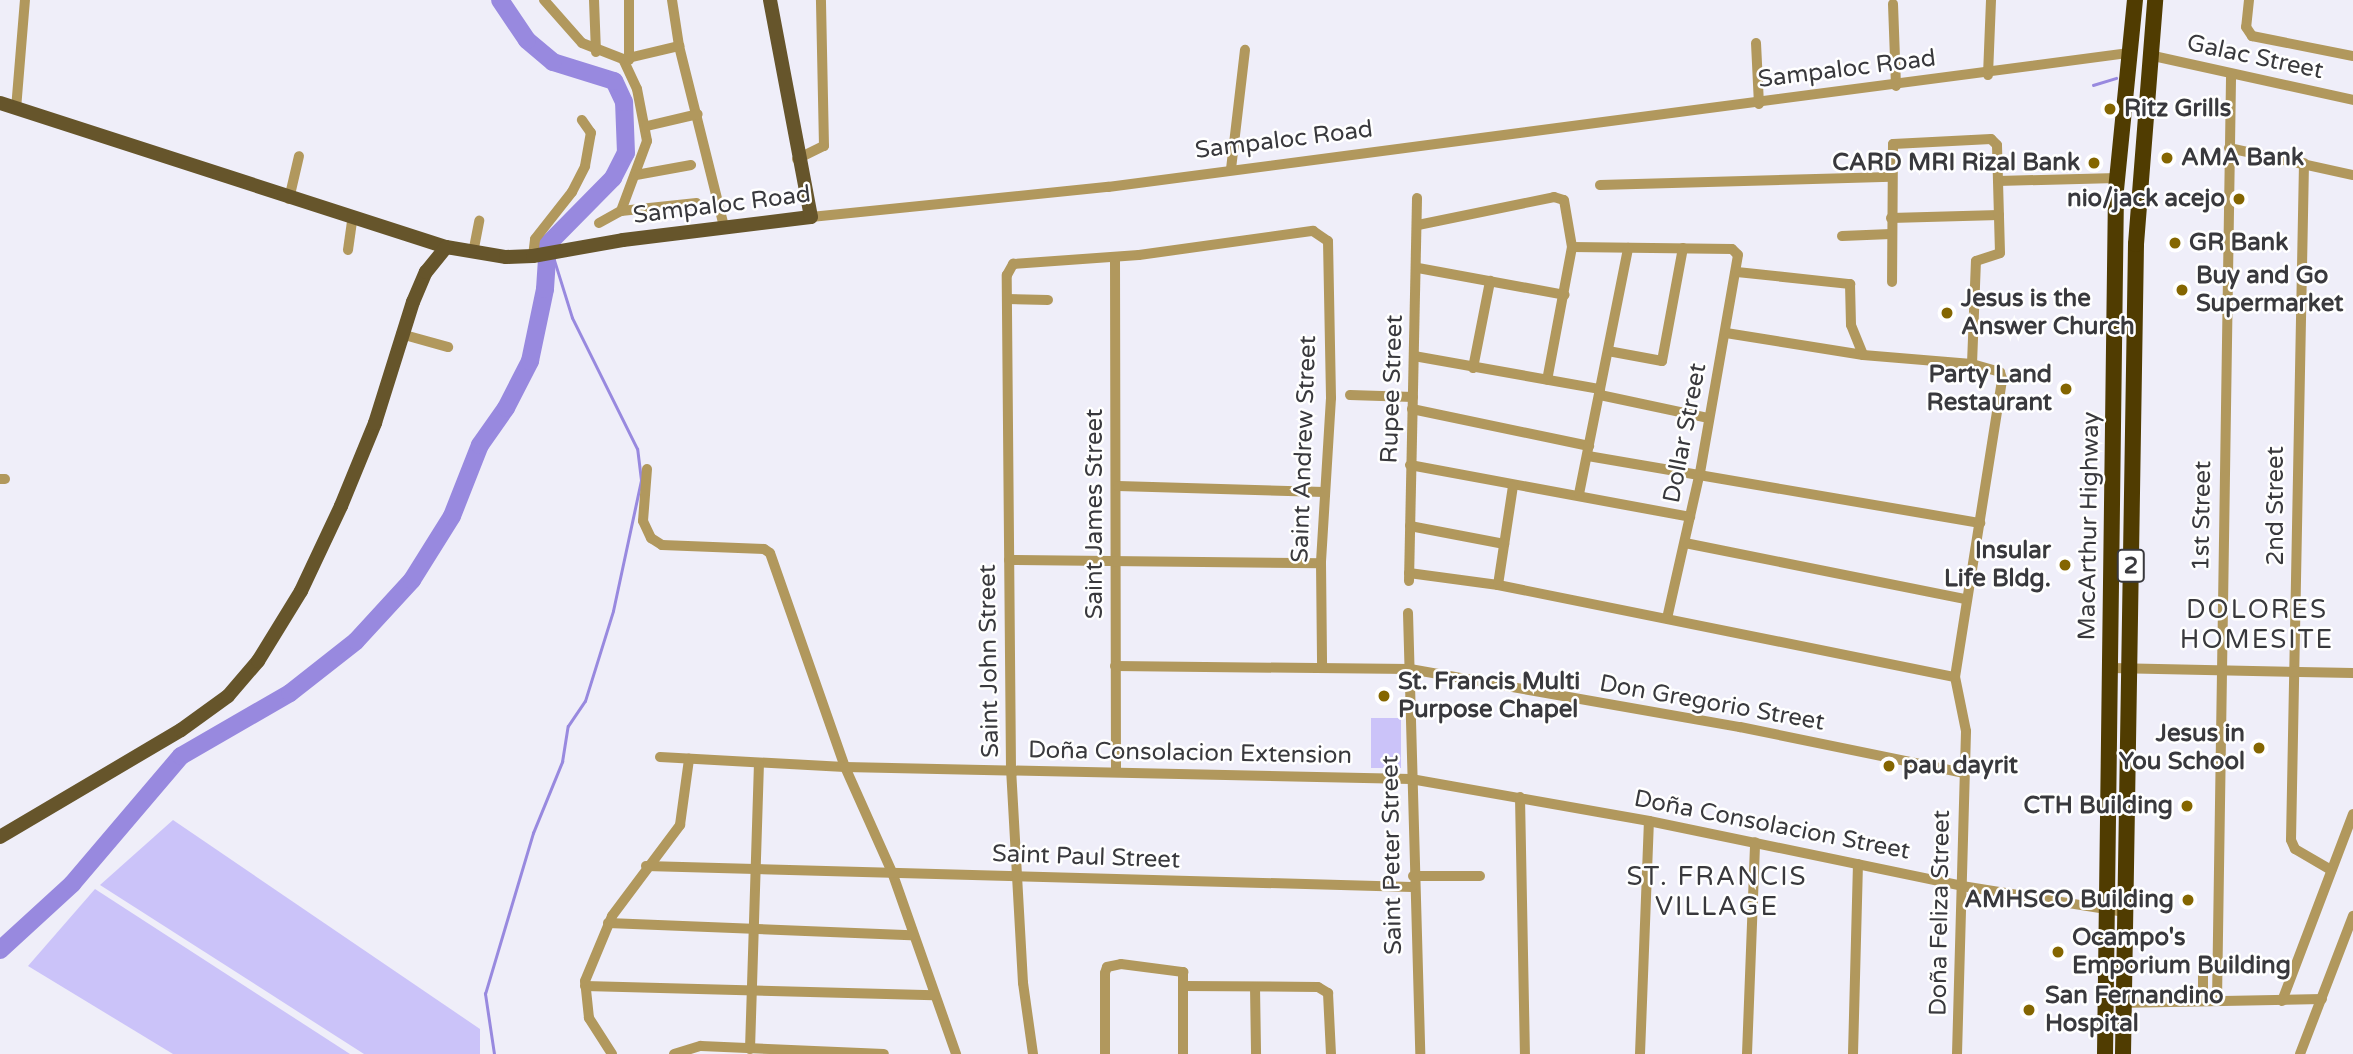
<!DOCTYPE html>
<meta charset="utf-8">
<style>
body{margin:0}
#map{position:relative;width:2353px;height:1054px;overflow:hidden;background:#efeef9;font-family:"Varela Round",sans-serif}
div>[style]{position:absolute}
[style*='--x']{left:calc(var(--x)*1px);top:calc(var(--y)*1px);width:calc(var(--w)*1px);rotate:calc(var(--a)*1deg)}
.green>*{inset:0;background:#cbc3f9}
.stream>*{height:2.5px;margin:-1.25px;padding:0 1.25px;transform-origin:1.25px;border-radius:1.25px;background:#9889df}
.river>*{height:18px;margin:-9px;padding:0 9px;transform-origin:9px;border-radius:9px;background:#9889df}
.minor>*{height:10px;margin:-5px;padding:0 5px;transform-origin:5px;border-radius:5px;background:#b1985d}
.major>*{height:14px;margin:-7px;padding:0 7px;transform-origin:7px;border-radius:7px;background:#66552b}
.highway>*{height:16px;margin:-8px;padding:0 8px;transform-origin:8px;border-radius:8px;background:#503c01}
.dots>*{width:19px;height:19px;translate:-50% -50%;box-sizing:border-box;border:4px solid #fff;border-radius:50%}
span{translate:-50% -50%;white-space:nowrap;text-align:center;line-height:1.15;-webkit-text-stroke:5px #fff;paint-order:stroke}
.shield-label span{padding:2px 5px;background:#fff;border:2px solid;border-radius:5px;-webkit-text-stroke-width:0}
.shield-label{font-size:23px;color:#39393d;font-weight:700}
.street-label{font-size:24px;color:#39393d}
.poi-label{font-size:24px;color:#39393d;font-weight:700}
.left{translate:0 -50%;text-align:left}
.right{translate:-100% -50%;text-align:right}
.neighbourhood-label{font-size:26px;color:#39393d;letter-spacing:2px}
</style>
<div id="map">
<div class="green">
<div style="clip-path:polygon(1371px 718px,1401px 718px,1401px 768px,1371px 768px)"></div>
<div style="clip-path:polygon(173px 820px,480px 1029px,480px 1054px,364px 1054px,100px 885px)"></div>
<div style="clip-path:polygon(95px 889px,350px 1054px,173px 1054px,28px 966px)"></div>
</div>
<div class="stream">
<div style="--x:2093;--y:85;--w:24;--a:-17"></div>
<div style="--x:494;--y:1054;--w:61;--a:-98.5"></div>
<div style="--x:485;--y:994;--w:168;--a:-73.4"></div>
<div style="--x:533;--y:833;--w:77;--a:-67.8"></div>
<div style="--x:562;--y:762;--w:36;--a:-81"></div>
<div style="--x:568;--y:726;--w:30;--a:-56"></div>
<div style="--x:585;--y:701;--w:94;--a:-72.7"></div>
<div style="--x:613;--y:611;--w:134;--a:-77.9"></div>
<div style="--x:641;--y:480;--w:31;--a:-97"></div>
<div style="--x:637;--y:449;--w:146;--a:-116.4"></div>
<div style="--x:572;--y:318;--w:64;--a:-107.3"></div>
</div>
<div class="river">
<div style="--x:0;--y:950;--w:98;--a:-42.5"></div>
<div style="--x:72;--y:884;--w:168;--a:-49.6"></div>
<div style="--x:181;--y:756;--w:126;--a:-30"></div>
<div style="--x:290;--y:693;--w:84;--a:-38.2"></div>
<div style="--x:356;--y:641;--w:83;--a:-47.4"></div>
<div style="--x:412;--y:580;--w:75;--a:-58"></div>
<div style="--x:452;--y:516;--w:76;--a:-68.5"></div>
<div style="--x:480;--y:445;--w:45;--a:-54.9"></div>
<div style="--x:506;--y:408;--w:53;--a:-62.9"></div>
<div style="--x:530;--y:361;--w:74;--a:-78.2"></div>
<div style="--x:545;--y:289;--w:45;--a:-86.2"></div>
<div style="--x:548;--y:244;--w:93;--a:-45.4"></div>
<div style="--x:613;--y:178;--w:28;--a:-63"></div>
<div style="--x:626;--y:153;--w:51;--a:-92.2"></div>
<div style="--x:624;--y:102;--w:23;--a:-115"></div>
<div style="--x:614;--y:81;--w:64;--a:-162.7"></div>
<div style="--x:553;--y:62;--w:34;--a:-140"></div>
<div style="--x:527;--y:40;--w:48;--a:-124"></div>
</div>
<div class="minor">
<div style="--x:544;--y:0;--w:57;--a:48.5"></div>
<div style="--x:582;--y:43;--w:44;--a:21.3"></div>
<div style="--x:623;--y:59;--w:33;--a:65"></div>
<div style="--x:637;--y:89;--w:53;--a:79.1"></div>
<div style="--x:647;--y:141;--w:75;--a:110.4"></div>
<div style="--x:594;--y:0;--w:52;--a:87.8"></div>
<div style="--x:672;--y:0;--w:47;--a:81.3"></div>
<div style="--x:679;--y:46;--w:187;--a:76"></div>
<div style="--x:2249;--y:0;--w:27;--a:96"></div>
<div style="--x:2246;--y:27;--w:11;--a:56"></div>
<div style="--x:2252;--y:36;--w:103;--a:11.2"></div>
<div style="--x:1893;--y:4;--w:82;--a:87.9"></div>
<div style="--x:1756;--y:43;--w:61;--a:87.2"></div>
<div style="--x:2149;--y:55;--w:209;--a:12.4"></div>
<div style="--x:624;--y:59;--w:57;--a:-13.3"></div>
<div style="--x:629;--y:60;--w:60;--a:-90"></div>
<div style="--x:1988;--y:75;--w:75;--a:-87.7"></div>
<div style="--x:16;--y:109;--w:109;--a:-85.3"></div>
<div style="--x:647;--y:126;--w:52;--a:-13.2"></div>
<div style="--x:2229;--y:148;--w:127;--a:12.3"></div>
<div style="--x:797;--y:159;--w:30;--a:-26"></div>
<div style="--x:824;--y:146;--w:146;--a:-91.2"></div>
<div style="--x:2304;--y:163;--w:677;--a:91.1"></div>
<div style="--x:2291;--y:840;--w:10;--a:66"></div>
<div style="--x:2295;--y:849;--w:42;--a:30.3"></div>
<div style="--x:1231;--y:169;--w:120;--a:-83.3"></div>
<div style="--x:636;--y:175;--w:56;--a:-10.3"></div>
<div style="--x:1998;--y:181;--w:119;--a:-1.4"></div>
<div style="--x:1600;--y:185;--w:291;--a:-1.6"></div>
<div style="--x:289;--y:199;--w:44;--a:-76.9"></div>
<div style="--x:811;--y:217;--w:299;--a:-5.8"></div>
<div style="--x:1108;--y:187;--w:1030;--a:-7.48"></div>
<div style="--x:1891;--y:218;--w:108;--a:-1.6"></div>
<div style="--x:599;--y:223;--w:25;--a:-29"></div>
<div style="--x:621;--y:211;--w:76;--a:-6"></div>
<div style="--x:1418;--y:225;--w:139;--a:-11.6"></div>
<div style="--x:1554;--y:197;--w:10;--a:17"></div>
<div style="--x:1564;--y:200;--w:48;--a:80.3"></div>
<div style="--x:1572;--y:247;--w:135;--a:100.6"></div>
<div style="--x:1842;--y:236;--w:49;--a:-2.3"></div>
<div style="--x:1572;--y:247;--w:160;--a:0.7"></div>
<div style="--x:1732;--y:249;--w:8;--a:45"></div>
<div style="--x:1738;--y:255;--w:220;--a:99.9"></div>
<div style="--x:1700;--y:472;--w:150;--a:102.7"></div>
<div style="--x:348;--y:250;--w:30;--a:-82"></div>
<div style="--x:473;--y:253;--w:33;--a:-79"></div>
<div style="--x:533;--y:256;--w:17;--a:-83"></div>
<div style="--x:535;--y:239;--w:60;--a:-51.8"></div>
<div style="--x:572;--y:192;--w:29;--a:-63"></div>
<div style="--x:585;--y:166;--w:34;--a:-80"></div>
<div style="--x:591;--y:133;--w:16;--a:-125"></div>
<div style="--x:1115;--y:257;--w:515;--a:89.89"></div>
<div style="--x:1418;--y:268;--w:149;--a:10.4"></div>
<div style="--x:1737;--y:272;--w:114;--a:6.1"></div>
<div style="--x:1850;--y:284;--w:41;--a:88.6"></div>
<div style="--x:1851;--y:325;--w:32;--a:68"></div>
<div style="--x:1007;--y:299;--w:41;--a:1.4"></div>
<div style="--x:1726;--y:333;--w:139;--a:9.1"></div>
<div style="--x:1863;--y:355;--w:109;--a:4.7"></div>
<div style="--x:1972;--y:364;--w:103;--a:-87.8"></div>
<div style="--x:1976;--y:261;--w:25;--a:-18"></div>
<div style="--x:2000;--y:253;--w:108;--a:-91.6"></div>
<div style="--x:1997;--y:145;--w:8;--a:-135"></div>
<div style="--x:1991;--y:139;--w:98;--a:177.1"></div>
<div style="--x:1893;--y:144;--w:138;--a:90.4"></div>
<div style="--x:401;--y:334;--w:49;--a:15.5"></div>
<div style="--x:1608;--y:351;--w:55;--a:10.5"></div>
<div style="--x:1662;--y:361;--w:115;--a:-79.5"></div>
<div style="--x:1414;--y:356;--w:189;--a:10.1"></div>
<div style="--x:1473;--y:368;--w:89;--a:-78.9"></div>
<div style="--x:1350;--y:395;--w:63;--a:1.8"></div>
<div style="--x:1600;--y:395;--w:110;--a:12"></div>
<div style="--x:1412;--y:409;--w:181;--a:11.8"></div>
<div style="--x:1588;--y:456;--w:398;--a:9.7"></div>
<div style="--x:1410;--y:465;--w:285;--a:10.5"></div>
<div style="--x:647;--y:469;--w:52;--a:94.4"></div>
<div style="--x:643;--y:521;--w:19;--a:65"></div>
<div style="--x:651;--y:538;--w:13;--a:32"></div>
<div style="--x:662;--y:545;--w:102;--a:2.2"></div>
<div style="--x:764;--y:549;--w:7;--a:34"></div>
<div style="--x:770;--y:553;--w:227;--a:70.7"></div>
<div style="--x:845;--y:767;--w:115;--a:65.9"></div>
<div style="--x:892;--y:872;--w:193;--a:70.6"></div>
<div style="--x:0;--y:479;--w:5;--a:0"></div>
<div style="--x:1118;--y:486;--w:206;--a:1.7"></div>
<div style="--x:1579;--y:494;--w:251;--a:-78.7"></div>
<div style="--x:1410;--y:526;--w:96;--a:10.8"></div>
<div style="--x:1685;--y:543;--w:286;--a:11.3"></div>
<div style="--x:1009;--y:560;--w:312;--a:0.6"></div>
<div style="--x:1409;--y:573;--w:90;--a:7.7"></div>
<div style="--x:1498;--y:585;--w:466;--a:11.4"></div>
<div style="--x:1409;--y:581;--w:383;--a:-88.8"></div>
<div style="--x:1498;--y:585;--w:100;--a:-81.4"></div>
<div style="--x:1408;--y:613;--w:441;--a:88.4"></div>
<div style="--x:1115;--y:666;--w:295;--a:0.6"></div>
<div style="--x:1410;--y:669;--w:335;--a:10"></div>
<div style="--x:1740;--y:727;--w:229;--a:11.6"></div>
<div style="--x:2111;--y:668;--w:242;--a:1.2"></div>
<div style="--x:660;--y:757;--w:185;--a:3.1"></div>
<div style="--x:845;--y:767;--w:566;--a:1.21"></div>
<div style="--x:1411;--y:779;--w:242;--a:10"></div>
<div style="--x:1649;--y:821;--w:320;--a:11.7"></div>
<div style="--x:1962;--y:886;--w:165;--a:9.1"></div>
<div style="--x:1520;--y:797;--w:257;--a:88.9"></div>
<div style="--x:646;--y:866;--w:766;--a:1.57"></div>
<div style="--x:1413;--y:876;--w:67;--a:0"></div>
<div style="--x:608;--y:923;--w:303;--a:2.3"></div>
<div style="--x:2203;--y:971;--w:30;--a:90"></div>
<div style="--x:585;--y:986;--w:349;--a:1.5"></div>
<div style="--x:1184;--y:986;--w:134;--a:0.4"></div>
<div style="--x:1318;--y:987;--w:12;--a:31"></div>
<div style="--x:1328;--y:993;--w:61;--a:87.2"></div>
<div style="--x:1255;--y:987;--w:67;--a:89.1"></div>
<div style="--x:2217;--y:1001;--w:927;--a:-89.13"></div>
<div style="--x:2282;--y:1001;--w:200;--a:-69.2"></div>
<div style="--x:2119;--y:1003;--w:203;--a:-1.1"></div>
<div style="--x:750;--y:1049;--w:285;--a:-88.2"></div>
<div style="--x:612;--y:1054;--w:43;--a:-122.6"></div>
<div style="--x:589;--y:1018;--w:37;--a:-96"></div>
<div style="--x:585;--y:981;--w:70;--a:-67.4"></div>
<div style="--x:612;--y:916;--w:114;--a:-53.2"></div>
<div style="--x:680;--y:825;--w:67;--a:-82.2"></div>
<div style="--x:674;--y:1054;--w:28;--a:-17"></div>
<div style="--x:701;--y:1046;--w:183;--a:2.5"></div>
<div style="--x:1033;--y:1054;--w:72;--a:-98"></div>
<div style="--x:1023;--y:983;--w:213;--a:-93.2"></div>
<div style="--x:1011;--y:770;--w:495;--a:-90.5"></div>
<div style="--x:1007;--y:275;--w:13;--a:-61"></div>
<div style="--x:1013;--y:264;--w:126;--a:-4.1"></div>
<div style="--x:1139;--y:255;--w:176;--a:-7.9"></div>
<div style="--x:1313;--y:231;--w:18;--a:34"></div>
<div style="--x:1328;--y:241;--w:157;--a:88.9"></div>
<div style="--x:1331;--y:398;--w:165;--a:93.5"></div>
<div style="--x:1321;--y:563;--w:102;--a:89.4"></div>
<div style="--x:1105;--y:1054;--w:81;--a:-90"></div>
<div style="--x:1105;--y:973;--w:6;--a:-72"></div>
<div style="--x:1107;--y:967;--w:14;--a:-12"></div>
<div style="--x:1121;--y:964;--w:63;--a:7.4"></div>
<div style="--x:1183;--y:972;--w:82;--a:90"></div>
<div style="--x:1640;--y:1054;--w:233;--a:-87.8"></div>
<div style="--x:1747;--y:1054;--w:212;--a:-87.8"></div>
<div style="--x:1853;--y:1054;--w:190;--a:-88.5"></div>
<div style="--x:1957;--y:1054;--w:323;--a:-88.4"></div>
<div style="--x:1966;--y:731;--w:55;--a:-101.5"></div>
<div style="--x:1955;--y:677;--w:302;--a:-81"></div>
<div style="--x:2002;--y:379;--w:7;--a:-106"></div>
<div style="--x:2000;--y:372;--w:29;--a:-164"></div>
<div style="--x:2300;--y:1054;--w:148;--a:-69"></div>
</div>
<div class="major">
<div style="--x:0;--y:103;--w:469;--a:17.9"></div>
<div style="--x:446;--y:247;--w:61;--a:9.5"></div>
<div style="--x:506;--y:257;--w:27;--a:-2"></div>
<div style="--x:533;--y:256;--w:91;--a:-10.1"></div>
<div style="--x:623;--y:240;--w:189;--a:-7"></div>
<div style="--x:811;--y:217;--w:221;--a:-100.7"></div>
<div style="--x:0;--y:837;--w:210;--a:-30.6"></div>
<div style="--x:181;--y:730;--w:58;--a:-35.9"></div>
<div style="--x:228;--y:696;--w:46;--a:-49.4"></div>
<div style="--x:258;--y:661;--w:82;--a:-58.4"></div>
<div style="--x:301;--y:591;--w:94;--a:-64.8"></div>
<div style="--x:341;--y:506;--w:90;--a:-67.7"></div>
<div style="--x:375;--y:423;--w:127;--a:-72.6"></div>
<div style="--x:413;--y:302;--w:33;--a:-67"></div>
<div style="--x:426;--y:272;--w:32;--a:-51"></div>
</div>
<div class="highway">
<div style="--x:2105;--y:1054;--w:864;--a:-89.27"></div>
<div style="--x:2116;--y:190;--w:191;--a:-84.3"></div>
<div style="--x:2123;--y:1054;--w:810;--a:-89.08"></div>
<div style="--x:2136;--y:244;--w:245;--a:-85.5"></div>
</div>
<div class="dots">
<div style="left:2110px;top:109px;background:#846500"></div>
<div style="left:2167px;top:158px;background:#846500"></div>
<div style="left:2094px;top:163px;background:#846500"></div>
<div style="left:2239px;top:199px;background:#846500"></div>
<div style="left:2175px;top:243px;background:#846500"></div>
<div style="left:2182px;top:290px;background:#846500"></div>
<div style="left:1947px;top:313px;background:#846500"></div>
<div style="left:2066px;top:389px;background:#846500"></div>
<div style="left:2065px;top:565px;background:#846500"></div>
<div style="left:1384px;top:696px;background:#846500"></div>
<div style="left:2259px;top:748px;background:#846500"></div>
<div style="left:1889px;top:766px;background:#846500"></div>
<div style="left:2187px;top:806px;background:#846500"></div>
<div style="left:2188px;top:900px;background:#846500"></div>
<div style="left:2058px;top:952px;background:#846500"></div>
<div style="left:2029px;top:1010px;background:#846500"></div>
</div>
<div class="shield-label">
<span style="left:2131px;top:566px">2</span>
</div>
<div class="street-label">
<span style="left:2255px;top:57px;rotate:12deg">Galac Street</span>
<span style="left:1847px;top:69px;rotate:-7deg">Sampaloc Road</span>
<span style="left:1284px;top:140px;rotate:-7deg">Sampaloc Road</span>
<span style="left:722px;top:205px;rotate:-7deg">Sampaloc Road</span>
<span style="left:1392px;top:389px;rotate:-88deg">Rupee Street</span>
<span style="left:1685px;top:433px;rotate:-79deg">Dollar Street</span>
<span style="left:1304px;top:449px;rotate:-88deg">Saint Andrew Street</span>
<span style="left:2276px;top:506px;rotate:-90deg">2nd Street</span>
<span style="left:1095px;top:514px;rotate:-90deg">Saint James Street</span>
<span style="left:2202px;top:516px;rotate:-89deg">1st Street</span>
<span style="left:2089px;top:526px;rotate:-89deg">MacArthur Highway</span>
<span style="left:989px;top:661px;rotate:-91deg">Saint John Street</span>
<span style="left:1712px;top:703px;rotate:10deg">Don Gregorio Street</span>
<span style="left:1190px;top:753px;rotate:1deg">Doña Consolacion Extension</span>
<span style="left:1772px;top:825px;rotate:11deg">Doña Consolacion Street</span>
<span style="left:1392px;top:855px;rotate:-91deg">Saint Peter Street</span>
<span style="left:1086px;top:857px;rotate:2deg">Saint Paul Street</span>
<span style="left:1940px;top:913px;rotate:-89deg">Doña Feliza Street</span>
</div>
<div class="poi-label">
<span class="left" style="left:2124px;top:109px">Ritz Grills</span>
<span class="left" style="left:2181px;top:158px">AMA Bank</span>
<span class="right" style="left:2080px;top:163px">CARD MRI Rizal Bank</span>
<span class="right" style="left:2225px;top:199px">nio/jack acejo</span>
<span class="left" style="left:2189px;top:243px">GR Bank</span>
<span class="left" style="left:2196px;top:290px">Buy and Go<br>Supermarket</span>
<span class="left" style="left:1961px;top:313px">Jesus is the<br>Answer Church</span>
<span class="right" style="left:2052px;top:389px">Party Land<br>Restaurant</span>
<span class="right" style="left:2051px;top:565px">Insular<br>Life Bldg.</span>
<span class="left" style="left:1398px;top:696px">St. Francis Multi<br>Purpose Chapel</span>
<span class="right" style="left:2245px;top:748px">Jesus in<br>You School</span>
<span class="left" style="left:1903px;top:766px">pau dayrit</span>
<span class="right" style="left:2173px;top:806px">CTH Building</span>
<span class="right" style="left:2174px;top:900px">AMHSCO Building</span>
<span class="left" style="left:2072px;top:952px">Ocampo's<br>Emporium Building</span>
<span class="left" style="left:2045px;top:1010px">San Fernandino<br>Hospital</span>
</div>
<div class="neighbourhood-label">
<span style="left:2257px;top:625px">DOLORES<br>HOMESITE</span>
<span style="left:1717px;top:892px">ST. FRANCIS<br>VILLAGE</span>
</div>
</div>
